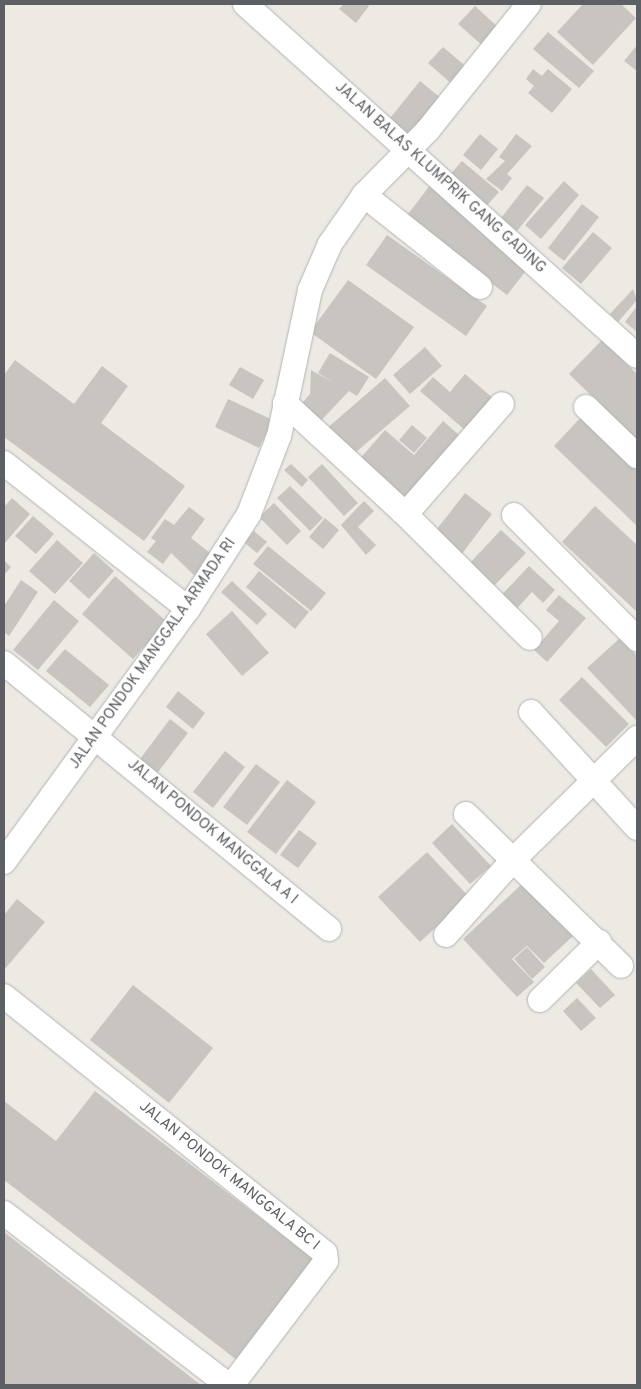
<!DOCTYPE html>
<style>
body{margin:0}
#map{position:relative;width:641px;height:1389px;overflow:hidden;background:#edeae4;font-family:Overpass,sans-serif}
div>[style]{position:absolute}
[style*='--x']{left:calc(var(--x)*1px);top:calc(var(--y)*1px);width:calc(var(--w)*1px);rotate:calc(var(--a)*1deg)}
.building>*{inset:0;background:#c8c5c0}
.roads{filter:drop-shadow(0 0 1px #b1b4b7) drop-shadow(0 0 1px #b1b4b7)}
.minor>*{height:24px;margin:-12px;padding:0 12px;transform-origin:12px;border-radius:12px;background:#fff}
span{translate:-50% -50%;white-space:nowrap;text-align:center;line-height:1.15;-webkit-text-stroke:4px #fff;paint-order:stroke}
.street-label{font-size:15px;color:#5c5f63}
.frame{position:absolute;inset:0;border:5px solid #5c5f63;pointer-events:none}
</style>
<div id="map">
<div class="building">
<div style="clip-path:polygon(344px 4px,367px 4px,369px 6px,356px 23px,339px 9px)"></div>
<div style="clip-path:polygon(583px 4px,621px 4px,636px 18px,593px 65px,557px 32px)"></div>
<div style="clip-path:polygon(475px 6px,500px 29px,484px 47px,458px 24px)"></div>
<div style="clip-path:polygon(548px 32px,594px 71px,579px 88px,533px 49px)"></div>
<div style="clip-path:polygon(637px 45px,637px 71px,624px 61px)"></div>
<div style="clip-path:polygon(443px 47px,469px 69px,454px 86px,428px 63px)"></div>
<div style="clip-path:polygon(533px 69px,542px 76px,548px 69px,572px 89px,552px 113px,528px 93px,534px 86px,526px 79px)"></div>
<div style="clip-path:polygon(420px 81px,441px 98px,407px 139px,387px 122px)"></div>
<div style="clip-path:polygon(480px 134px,498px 149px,481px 170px,463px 155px)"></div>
<div style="clip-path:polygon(516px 134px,532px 146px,507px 174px,512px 178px,502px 191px,486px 179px,505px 161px,499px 157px)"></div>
<div style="clip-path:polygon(462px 161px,499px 192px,483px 210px,446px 179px)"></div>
<div style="clip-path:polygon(564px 181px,579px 195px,541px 239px,525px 225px)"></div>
<div style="clip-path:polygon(431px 184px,532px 263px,507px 295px,405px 218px)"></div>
<div style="clip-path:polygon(527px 185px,544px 198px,517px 231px,501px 218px)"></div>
<div style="clip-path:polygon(582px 204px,599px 217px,564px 261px,548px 248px)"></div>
<div style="clip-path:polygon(593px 232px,612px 248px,581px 284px,562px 268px)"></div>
<div style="clip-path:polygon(387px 235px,487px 306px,466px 336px,366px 265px)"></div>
<div style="clip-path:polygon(348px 280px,414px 327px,376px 379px,310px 332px)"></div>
<div style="clip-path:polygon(633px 289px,637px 300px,618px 322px,610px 314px)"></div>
<div style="clip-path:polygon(637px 306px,637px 332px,625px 322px)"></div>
<div style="clip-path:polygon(602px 340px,637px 374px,637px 440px,569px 374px)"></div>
<div style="clip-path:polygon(425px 347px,442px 366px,410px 394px,393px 375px)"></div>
<div style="clip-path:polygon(330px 353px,369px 377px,357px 396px,349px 391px,317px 425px,298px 408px,310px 394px,311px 370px,336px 384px,318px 373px)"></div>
<div style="clip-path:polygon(15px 360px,74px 404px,102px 366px,128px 386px,101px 423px,185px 486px,144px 541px,4px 437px,4px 375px)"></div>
<div style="clip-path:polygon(240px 367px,264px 380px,253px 399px,229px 385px)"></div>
<div style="clip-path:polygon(465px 374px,494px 399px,466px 431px,420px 391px,433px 377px,450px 392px)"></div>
<div style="clip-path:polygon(385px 378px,410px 406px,349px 458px,325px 430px)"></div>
<div style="clip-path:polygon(228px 399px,273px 420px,259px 448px,215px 427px)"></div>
<div style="clip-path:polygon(583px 415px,637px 467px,637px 526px,554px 446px)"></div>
<div style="clip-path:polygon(443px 421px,465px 440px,406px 506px,357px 462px,385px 430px,414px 455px)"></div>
<div style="clip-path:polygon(412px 425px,427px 438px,414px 453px,399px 440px)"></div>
<div style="clip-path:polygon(291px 464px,308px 480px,302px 487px,284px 470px)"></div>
<div style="clip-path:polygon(322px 464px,358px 503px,344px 516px,308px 477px)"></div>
<div style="clip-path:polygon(290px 486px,323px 518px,310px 531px,277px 498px)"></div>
<div style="clip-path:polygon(465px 493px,492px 514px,458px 559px,430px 538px)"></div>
<div style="clip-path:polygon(12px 498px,30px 514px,4px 544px,4px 507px)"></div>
<div style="clip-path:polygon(364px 501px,374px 511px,358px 527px,376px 545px,366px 555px,341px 525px)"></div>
<div style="clip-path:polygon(274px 503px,301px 531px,287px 545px,259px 517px)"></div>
<div style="clip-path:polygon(595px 506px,637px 545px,637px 612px,562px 542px)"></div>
<div style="clip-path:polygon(189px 507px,205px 519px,191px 538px,219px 560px,196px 577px,171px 553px,163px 564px,147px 552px,156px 541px,151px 538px,165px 519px,174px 525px)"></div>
<div style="clip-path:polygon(33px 516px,54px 534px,36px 554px,15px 536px)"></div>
<div style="clip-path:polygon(325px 518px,339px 530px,323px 549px,309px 537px)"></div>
<div style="clip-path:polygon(501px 530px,526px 553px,489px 591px,465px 568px)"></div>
<div style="clip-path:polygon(254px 531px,267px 542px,257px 553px,244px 542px)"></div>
<div style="clip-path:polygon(57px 540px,83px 563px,55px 594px,29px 571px)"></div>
<div style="clip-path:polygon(268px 546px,326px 593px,311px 611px,253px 564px)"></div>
<div style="clip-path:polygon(94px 553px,114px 571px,89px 599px,69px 581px)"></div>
<div style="clip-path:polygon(4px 560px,11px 567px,4px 575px)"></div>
<div style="clip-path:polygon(529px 566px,555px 590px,543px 603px,532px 592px,510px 616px,495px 602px)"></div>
<div style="clip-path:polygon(259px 571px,309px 612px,295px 629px,246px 587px)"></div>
<div style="clip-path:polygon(115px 576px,167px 622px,133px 659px,82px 614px)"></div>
<div style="clip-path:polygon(21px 580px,38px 592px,9px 636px,4px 632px,4px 606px)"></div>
<div style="clip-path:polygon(232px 581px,267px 614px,257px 625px,221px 592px)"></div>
<div style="clip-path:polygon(559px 595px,586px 618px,547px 662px,534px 650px,559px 621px,546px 610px)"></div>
<div style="clip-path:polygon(54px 600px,79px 621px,38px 670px,13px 650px)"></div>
<div style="clip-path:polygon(232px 611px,269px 653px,242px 676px,206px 634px)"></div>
<div style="clip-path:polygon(620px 638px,637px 656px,637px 721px,587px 668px)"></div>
<div style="clip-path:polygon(65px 649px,109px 685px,90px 707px,46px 671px)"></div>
<div style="clip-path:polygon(582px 677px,629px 724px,606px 747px,559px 700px)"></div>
<div style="clip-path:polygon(178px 691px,205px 713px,193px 729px,166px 707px)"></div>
<div style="clip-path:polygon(170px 719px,188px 733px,155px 776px,137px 763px)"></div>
<div style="clip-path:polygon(225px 751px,245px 767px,213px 808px,193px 792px)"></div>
<div style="clip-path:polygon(256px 764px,280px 782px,247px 825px,223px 807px)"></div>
<div style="clip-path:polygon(287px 780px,316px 802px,276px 854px,247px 832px)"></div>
<div style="clip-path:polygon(452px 824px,491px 866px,470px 884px,432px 843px)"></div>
<div style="clip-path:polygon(299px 830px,317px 843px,298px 868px,280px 855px)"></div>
<div style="clip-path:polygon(427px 852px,469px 897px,420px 942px,378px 897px)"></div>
<div style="clip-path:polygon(523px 883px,573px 936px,544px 963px,527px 946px,512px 959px,534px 982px,517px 997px,463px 939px)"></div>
<div style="clip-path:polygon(17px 899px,45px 922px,4px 970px,4px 915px)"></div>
<div style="clip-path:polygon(527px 947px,545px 967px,532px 979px,514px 959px)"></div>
<div style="clip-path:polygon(591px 969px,615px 995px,600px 1008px,576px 983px)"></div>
<div style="clip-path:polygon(133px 985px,213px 1048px,169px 1103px,90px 1040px)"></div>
<div style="clip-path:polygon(577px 998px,596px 1018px,581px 1031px,563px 1011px)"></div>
<div style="clip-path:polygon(95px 1091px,320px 1264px,242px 1364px,4px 1180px,4px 1101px,56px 1141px)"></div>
<div style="clip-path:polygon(4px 1232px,108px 1313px,201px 1385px,4px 1384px)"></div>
</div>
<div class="roads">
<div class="minor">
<div style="--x:245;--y:4;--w:527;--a:41.92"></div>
<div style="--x:364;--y:195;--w:148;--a:38.4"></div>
<div style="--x:285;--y:403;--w:159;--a:42.7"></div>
<div style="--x:402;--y:511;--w:9;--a:-18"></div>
<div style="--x:411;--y:508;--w:138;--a:-48.8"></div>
<div style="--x:586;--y:407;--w:71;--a:43.9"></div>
<div style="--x:4;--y:463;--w:235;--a:38.4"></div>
<div style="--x:402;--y:511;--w:180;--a:44.8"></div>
<div style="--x:514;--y:515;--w:175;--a:45.2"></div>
<div style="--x:4;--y:663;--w:420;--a:39.3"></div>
<div style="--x:531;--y:712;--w:157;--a:47.6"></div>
<div style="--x:466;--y:814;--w:217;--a:44.4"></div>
<div style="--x:4;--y:862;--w:313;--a:-54"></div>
<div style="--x:188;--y:609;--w:113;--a:-57.3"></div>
<div style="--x:249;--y:514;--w:84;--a:-69"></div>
<div style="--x:279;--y:436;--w:149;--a:-78"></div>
<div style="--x:310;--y:290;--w:50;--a:-66.5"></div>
<div style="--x:330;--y:244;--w:60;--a:-55.2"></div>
<div style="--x:364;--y:195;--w:91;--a:-45.4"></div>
<div style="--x:428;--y:130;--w:161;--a:-51.3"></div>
<div style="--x:446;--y:935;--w:102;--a:-48.2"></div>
<div style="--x:514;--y:859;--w:173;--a:-44.5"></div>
<div style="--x:4;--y:996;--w:411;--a:38.7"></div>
<div style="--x:325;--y:1253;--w:8;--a:83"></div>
<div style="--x:326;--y:1261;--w:156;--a:127.2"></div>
<div style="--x:540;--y:1000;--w:83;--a:-44.5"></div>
<div style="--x:4;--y:1213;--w:282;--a:37.5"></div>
</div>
</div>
<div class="street-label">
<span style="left:440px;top:178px;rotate:42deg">JALAN BALAS KLUMPRIK GANG GADING</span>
<span style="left:153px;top:654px;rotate:-55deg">JALAN PONDOK MANGGALA ARMADA RI</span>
<span style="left:212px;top:832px;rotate:40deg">JALAN PONDOK MANGGALA A I</span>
<span style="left:229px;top:1176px;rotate:39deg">JALAN PONDOK MANGGALA BC I</span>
</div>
<div class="frame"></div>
</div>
